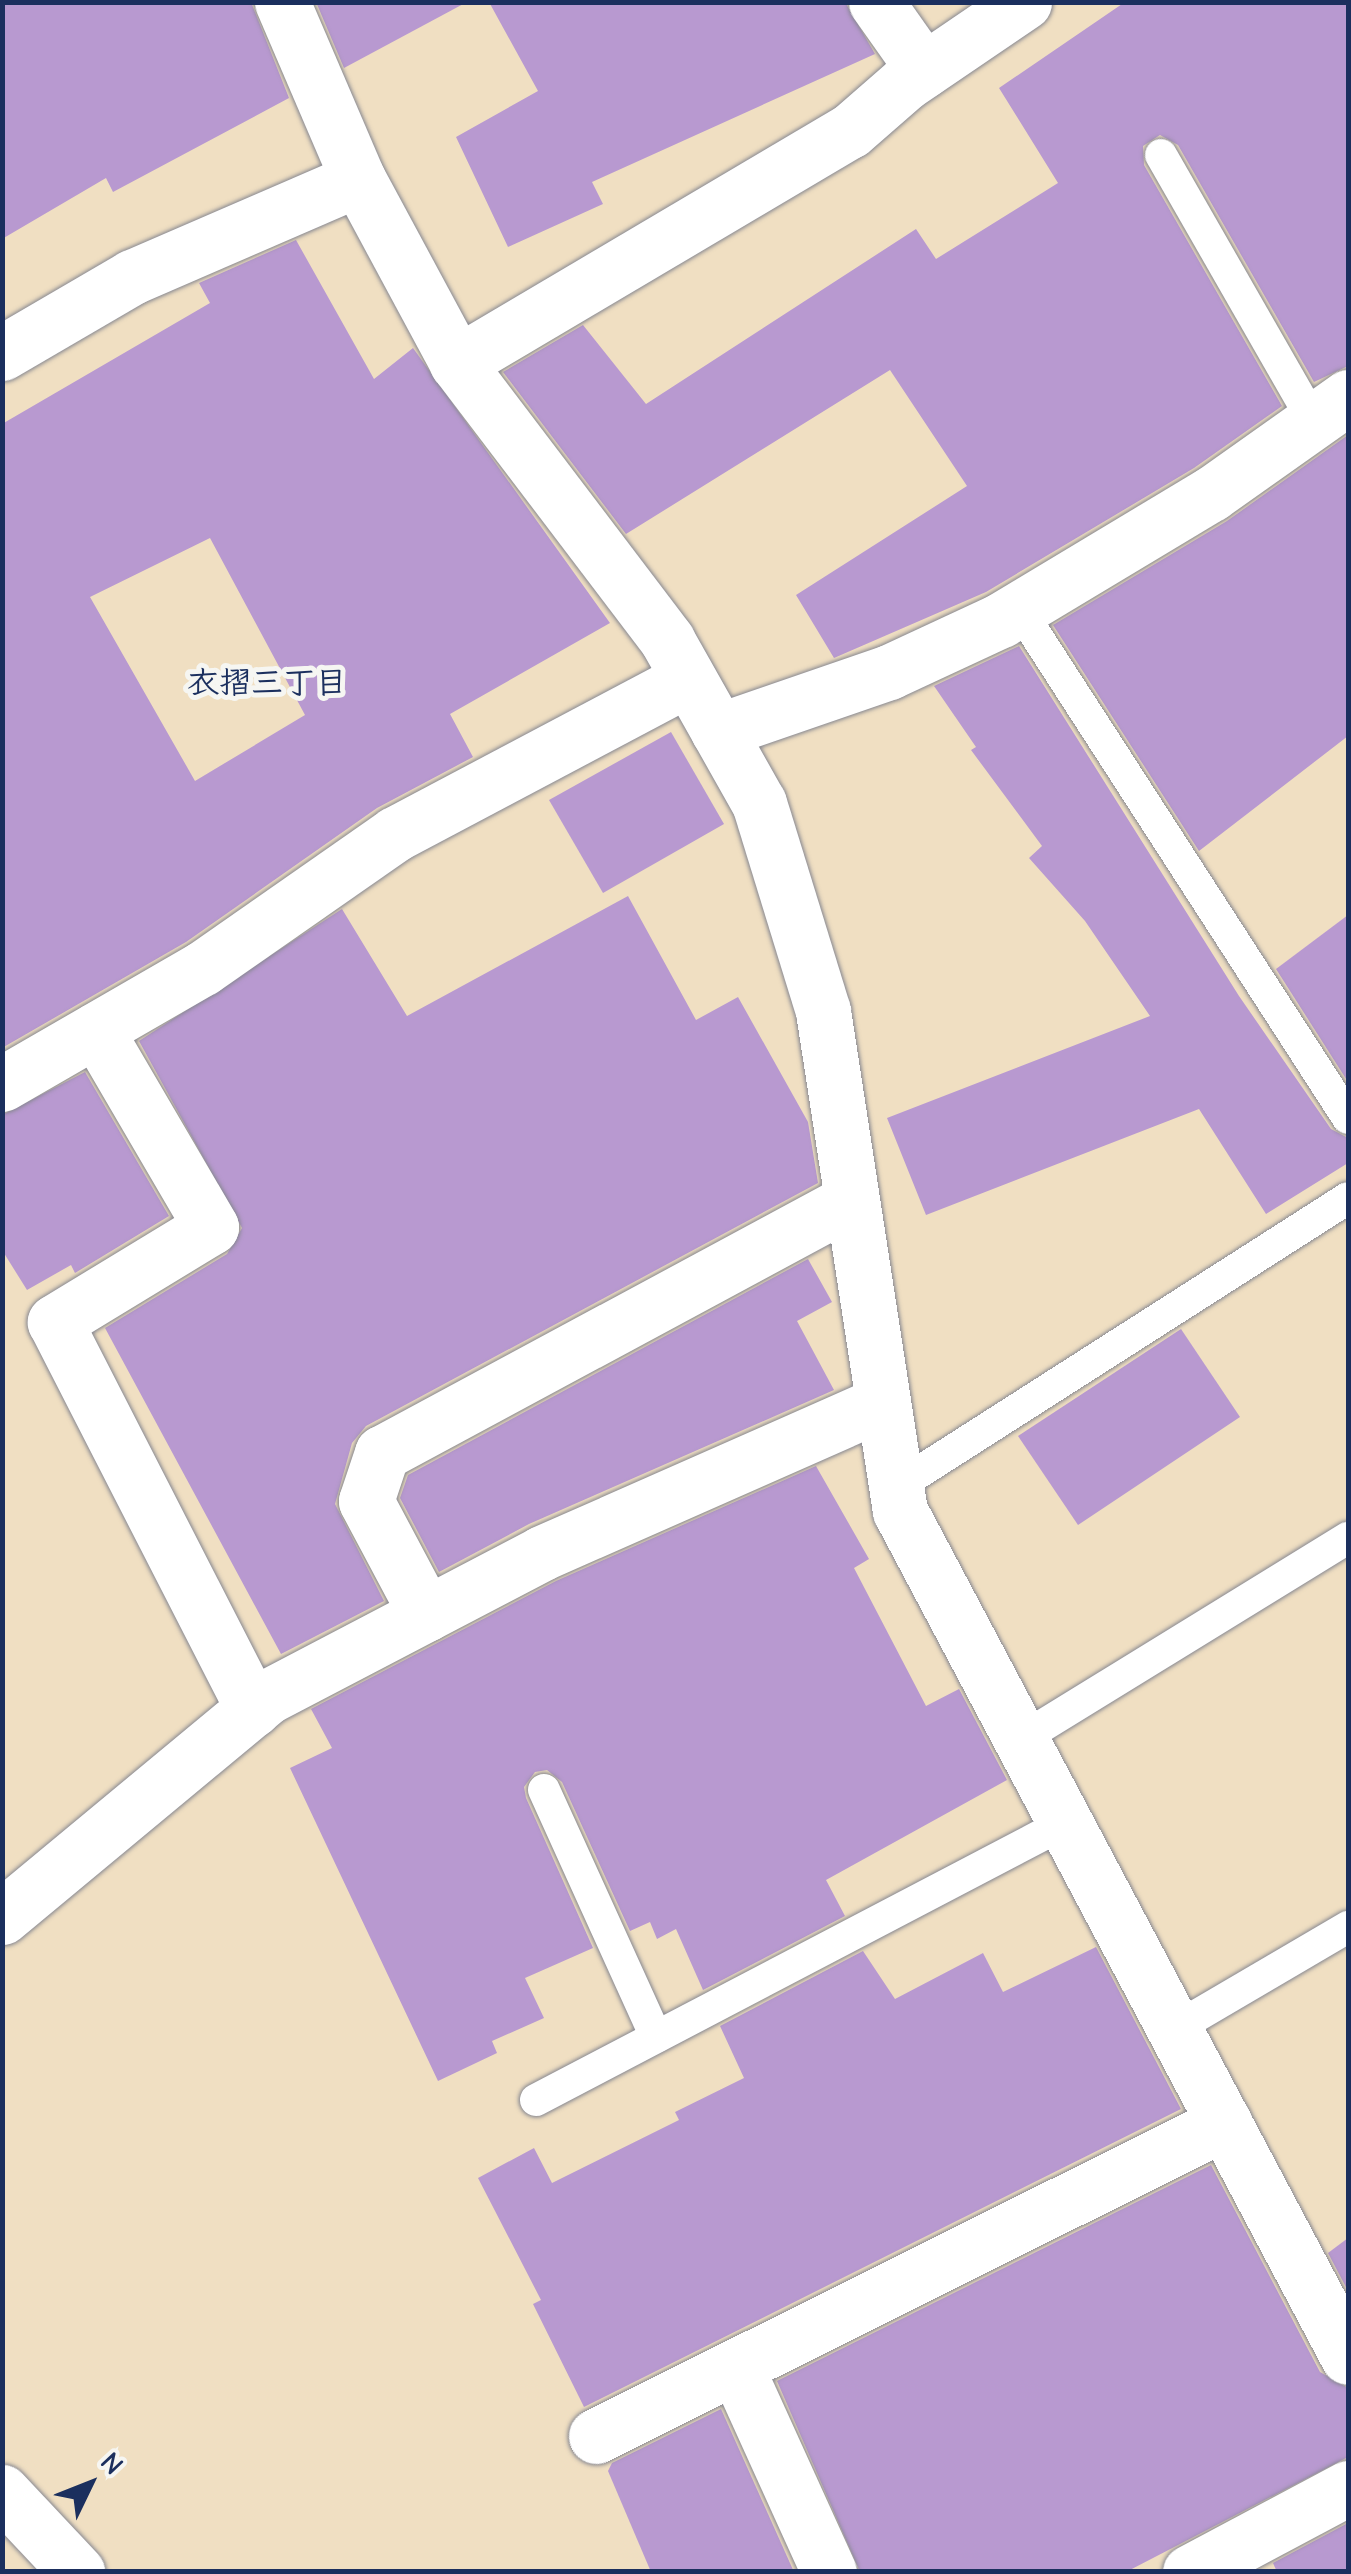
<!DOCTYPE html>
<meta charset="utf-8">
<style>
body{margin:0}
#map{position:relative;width:1351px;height:2574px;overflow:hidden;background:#f0dfc2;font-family:"Comic Neue","Klee One",sans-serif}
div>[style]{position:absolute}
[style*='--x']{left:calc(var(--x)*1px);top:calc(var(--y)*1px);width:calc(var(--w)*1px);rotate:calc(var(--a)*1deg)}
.building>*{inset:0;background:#b899d0}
.roads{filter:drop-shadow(0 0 2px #868790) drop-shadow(0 0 2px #868790)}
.service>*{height:32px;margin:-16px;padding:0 16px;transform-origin:16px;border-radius:16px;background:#fff}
.minor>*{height:55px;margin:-27.5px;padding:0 27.5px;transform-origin:27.5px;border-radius:27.5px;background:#fff}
span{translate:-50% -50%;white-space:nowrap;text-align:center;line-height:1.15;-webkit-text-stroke:10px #f6f6f2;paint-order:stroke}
.neighbourhood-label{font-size:32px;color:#1b2f5e;font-weight:700}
.frame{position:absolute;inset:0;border:5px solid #1b2f5e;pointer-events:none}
.north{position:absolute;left:40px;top:2434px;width:100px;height:100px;-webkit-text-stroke:8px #f6f6f2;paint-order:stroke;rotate:47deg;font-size:28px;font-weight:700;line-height:40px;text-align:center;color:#1b2f5e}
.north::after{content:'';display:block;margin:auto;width:35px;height:45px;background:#1b2f5e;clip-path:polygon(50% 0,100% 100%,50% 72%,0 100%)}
</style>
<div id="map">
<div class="building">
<div style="clip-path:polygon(2px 2px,251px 2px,289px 98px,113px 192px,106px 178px,2px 239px)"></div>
<div style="clip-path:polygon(316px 2px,467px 2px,344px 68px)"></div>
<div style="clip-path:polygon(489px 2px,845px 2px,875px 54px,592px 182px,603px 204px,508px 247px,456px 137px,538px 91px)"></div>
<div style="clip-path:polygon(1125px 2px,1348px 2px,1348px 366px,1314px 382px,1178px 145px,1160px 135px,1143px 146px,1144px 165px,1282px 406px,1194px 468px,986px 592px,834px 658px,796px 595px,967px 486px,890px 370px,626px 534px,503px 372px,583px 325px,646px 404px,916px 229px,936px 259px,1058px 183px,999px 88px)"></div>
<div style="clip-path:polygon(evenodd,296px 240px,374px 379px,413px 348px,610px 623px,450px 714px,473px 757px,377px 808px,186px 942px,2px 1048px,2px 424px,210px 303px,199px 283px,296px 240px,210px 538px,305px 715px,195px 781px,90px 597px,210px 538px)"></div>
<div style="clip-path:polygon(1348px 435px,1348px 736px,1199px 851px,1053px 625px,1227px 521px)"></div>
<div style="clip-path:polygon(1019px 646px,1239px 996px,1331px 1129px,1348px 1138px,1348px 1163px,1266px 1214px,1199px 1109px,926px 1215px,887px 1118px,1150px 1016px,1085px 921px,1029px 858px,1042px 846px,971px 750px,976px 747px,934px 686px)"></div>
<div style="clip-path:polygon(671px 732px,724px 824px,603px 893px,549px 800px)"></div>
<div style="clip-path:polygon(628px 896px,696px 1020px,738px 997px,808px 1122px,818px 1183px,366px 1426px,352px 1443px,335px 1504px,384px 1601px,281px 1654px,105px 1328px,227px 1254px,242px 1228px,139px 1041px,342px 909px,407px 1016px)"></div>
<div style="clip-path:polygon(1348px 915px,1348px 1082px,1276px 969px)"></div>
<div style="clip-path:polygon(85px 1072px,169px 1216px,75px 1273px,71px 1265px,27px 1290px,2px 1250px,2px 1115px)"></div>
<div style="clip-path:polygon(808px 1259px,832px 1302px,797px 1321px,834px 1390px,529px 1524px,439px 1572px,400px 1498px,408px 1475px)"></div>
<div style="clip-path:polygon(1181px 1329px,1240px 1417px,1078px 1525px,1018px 1436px)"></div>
<div style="clip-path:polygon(816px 1466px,869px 1559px,854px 1568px,926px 1706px,959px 1689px,1007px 1780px,826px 1880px,845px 1916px,703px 1990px,676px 1929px,657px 1939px,650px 1922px,630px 1931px,562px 1782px,547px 1770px,535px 1772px,524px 1787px,526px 1798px,593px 1948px,525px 1978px,544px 2018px,492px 2041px,497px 2053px,438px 2081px,290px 1768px,332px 1748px,311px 1709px,556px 1581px)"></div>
<div style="clip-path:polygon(1096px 1947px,1181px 2109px,584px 2407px,533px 2304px,541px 2300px,478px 2178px,534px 2148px,552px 2183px,679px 2120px,675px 2112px,744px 2078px,720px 2026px,863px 1951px,895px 1999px,983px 1953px,1003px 1992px)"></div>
<div style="clip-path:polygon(1211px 2165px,1320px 2372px,1348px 2388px,1348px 2457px,1126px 2572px,860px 2572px,777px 2381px)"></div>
<div style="clip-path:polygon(1348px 2238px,1348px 2291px,1328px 2253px)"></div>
<div style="clip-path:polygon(721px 2409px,794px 2572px,651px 2572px,608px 2471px,612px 2463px)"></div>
<div style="clip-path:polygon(1348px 2523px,1348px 2572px,1277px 2572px,1273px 2563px)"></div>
</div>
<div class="roads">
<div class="service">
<div style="--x:1161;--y:155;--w:308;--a:60.2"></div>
<div style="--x:1019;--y:609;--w:606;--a:57.12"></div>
<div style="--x:896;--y:1487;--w:536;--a:-32.59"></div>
<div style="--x:1021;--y:1739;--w:384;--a:-31.6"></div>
<div style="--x:544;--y:1790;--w:271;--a:65.6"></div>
<div style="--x:1174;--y:2029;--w:202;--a:-30.4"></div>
<div style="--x:536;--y:2100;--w:597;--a:-27.64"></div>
</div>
<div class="minor">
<div style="--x:282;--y:2;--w:193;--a:66.8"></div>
<div style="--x:358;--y:179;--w:209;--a:61.7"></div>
<div style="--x:457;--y:363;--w:348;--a:52.8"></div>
<div style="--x:667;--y:640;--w:187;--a:60.6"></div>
<div style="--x:759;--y:803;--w:218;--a:72.9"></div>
<div style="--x:823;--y:1011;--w:506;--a:81.25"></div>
<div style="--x:900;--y:1511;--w:957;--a:62.1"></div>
<div style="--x:876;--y:2;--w:83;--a:54.8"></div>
<div style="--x:2;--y:353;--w:151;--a:-30.3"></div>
<div style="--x:132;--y:277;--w:246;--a:-23.4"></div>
<div style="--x:457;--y:363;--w:456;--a:-30.6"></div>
<div style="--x:850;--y:131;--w:73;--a:-41.1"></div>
<div style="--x:905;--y:83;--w:144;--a:-34.2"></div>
<div style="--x:718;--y:731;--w:181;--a:-19"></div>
<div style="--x:889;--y:672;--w:123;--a:-24.9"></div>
<div style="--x:1001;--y:620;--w:245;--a:-31"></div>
<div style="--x:1211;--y:494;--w:168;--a:-35.3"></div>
<div style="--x:96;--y:1030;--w:228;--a:59.7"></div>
<div style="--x:211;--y:1227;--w:183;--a:148.7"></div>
<div style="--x:55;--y:1322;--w:435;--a:62.9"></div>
<div style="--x:2;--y:1084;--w:232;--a:-30"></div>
<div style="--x:203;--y:968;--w:234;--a:-34.9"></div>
<div style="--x:395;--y:834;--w:331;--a:-27.9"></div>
<div style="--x:426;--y:1614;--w:128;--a:-118"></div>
<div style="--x:366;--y:1501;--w:51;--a:-71.6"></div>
<div style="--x:382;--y:1453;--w:532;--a:-28.3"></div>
<div style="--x:2;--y:1917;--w:344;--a:-39.7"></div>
<div style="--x:267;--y:1697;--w:310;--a:-27.6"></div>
<div style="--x:542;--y:1553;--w:369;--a:-23.8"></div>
<div style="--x:736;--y:2367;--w:225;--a:65.6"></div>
<div style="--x:596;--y:2436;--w:702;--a:-26.49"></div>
<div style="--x:2;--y:2492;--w:110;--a:46.8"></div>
<div style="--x:1190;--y:2572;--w:179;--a:-28"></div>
</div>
</div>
<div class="neighbourhood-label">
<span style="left:267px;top:683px">衣摺三丁目</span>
</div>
<div class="frame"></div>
<div class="north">N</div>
</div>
